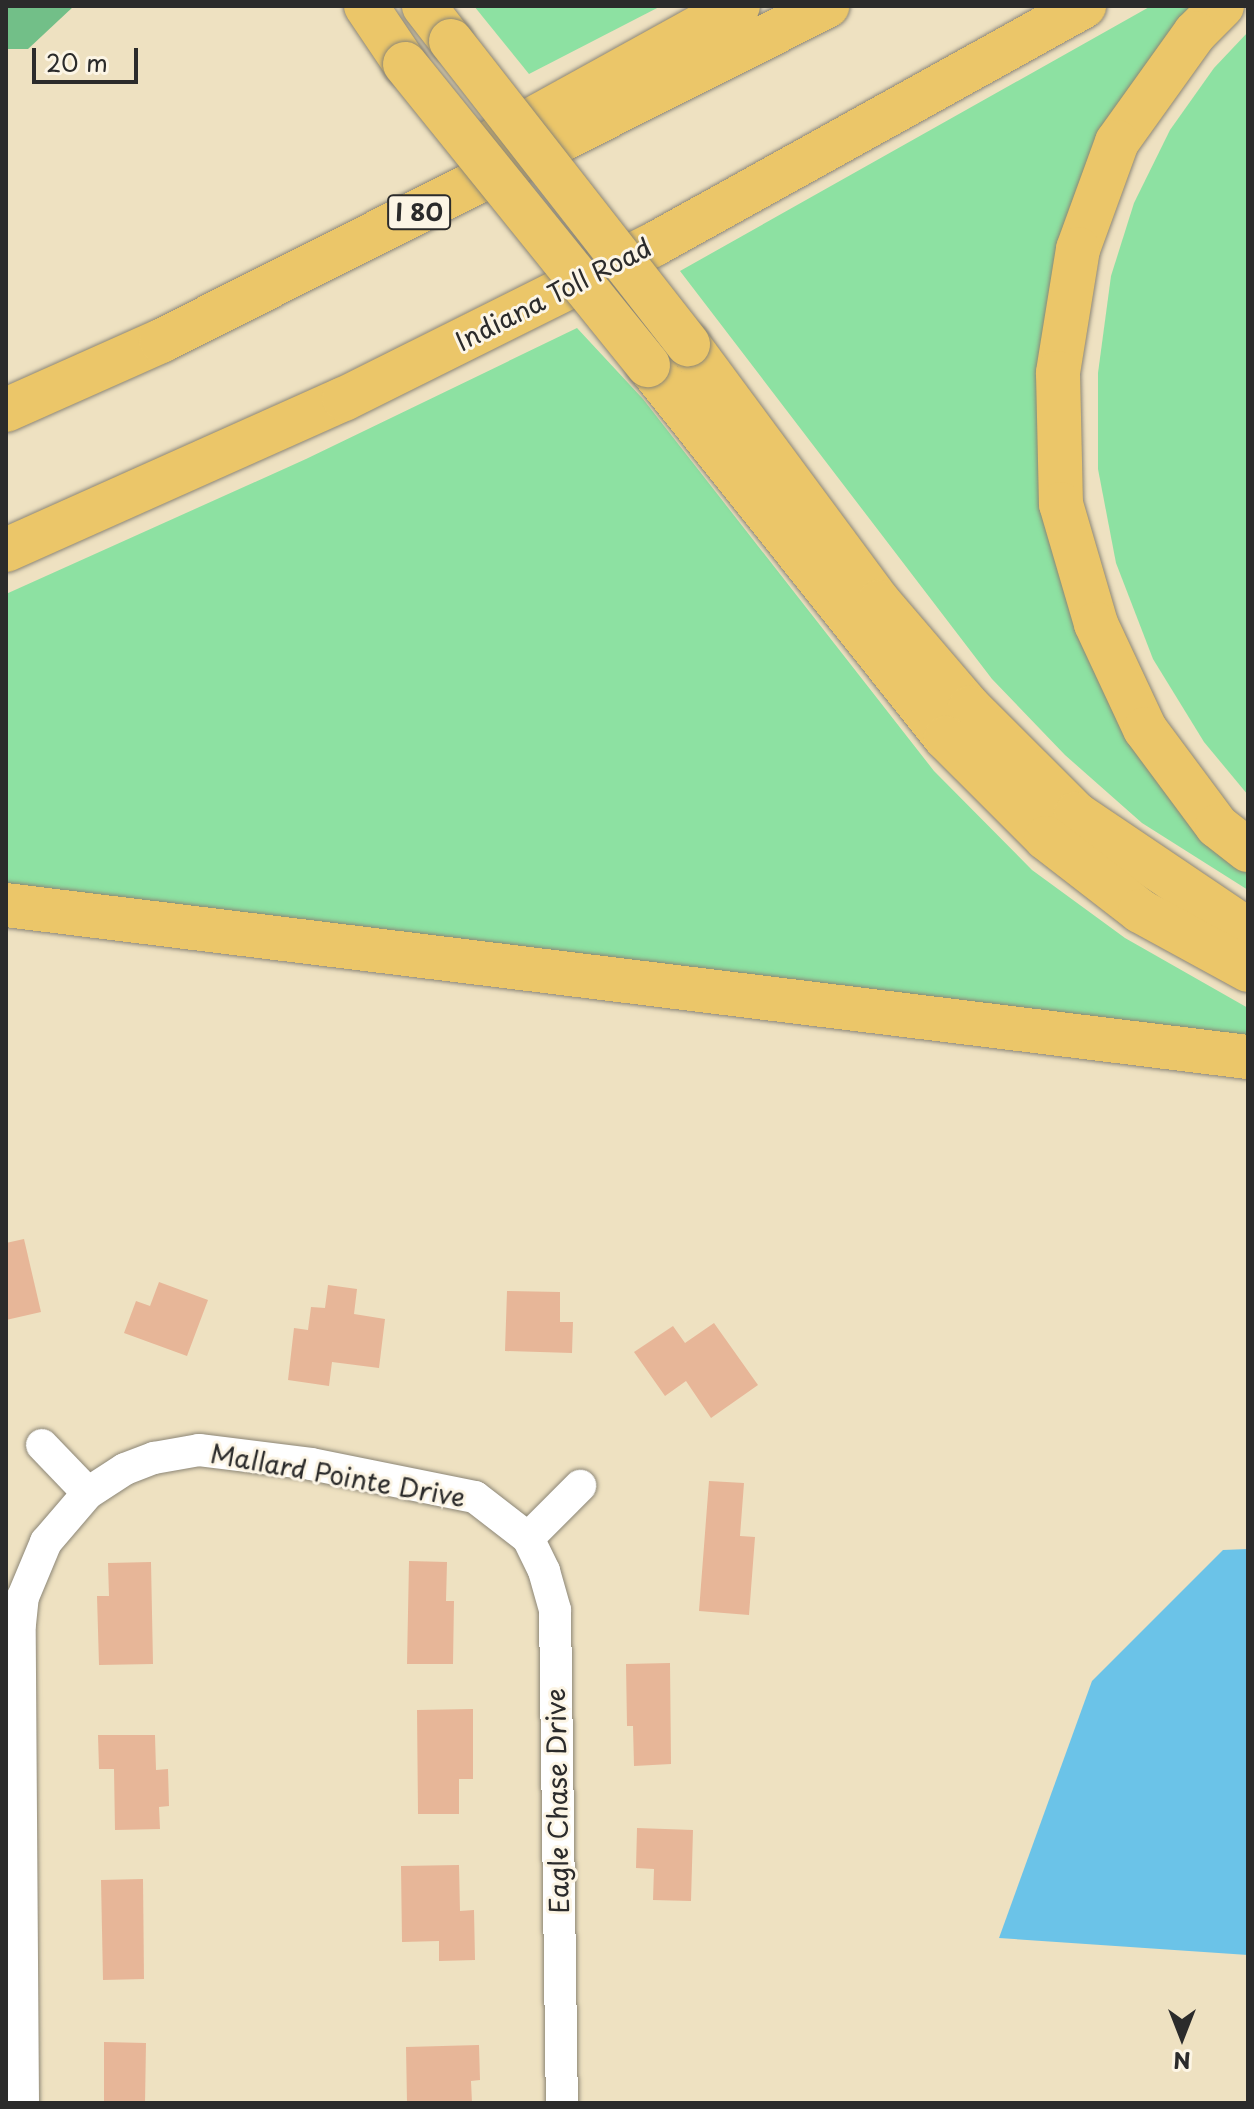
<!DOCTYPE html>
<style>
body{margin:0}
#map{position:relative;width:1254px;height:2109px;overflow:hidden;background:#eee1c1;font-family:"Playpen Sans",sans-serif}
div>[style]{position:absolute}
[style*='--x']{left:calc(var(--x)*1px);top:calc(var(--y)*1px);width:calc(var(--w)*1px);rotate:calc(var(--a)*1deg)}
.green>*{inset:0;background:#8de1a2}
.forest>*{inset:0;background:#72bf88}
.water>*{inset:0;background:#6bc3e8}
.building>*{inset:0;background:#e7b698}
.roads{filter:drop-shadow(0 0 2px #8c8676) drop-shadow(0 0 2px #8c8676)}
.minor>*{height:32px;margin:-16px;padding:0 16px;transform-origin:16px;border-radius:16px;background:#fff}
.motorway>*{height:44px;margin:-22px;padding:0 22px;transform-origin:22px;border-radius:22px;background:#ebc669}
.bridges{filter:drop-shadow(0 0 2px #8c8676) drop-shadow(0 0 2px #8c8676)}
.motorway-bridge>*{height:44px;margin:-22px;padding:0 22px;transform-origin:22px;border-radius:22px;background:#ebc669}
span{translate:-50% -50%;white-space:nowrap;text-align:center;line-height:1.15;-webkit-text-stroke:6px #fcf5e5;paint-order:stroke}
.shield-label span{padding:2px 6px;background:#fcf5e5;border:2px solid;border-radius:6px;-webkit-text-stroke-width:0}
.shield-label{font-size:24px;color:#2b2b2b;font-weight:700}
.street-label{font-size:26px;color:#2b2b2b}
.frame{position:absolute;inset:0;border:8px solid #2b2b2b;pointer-events:none}
.north{position:absolute;left:1142px;top:1997px;width:80px;height:80px;-webkit-text-stroke:6px #fcf5e5;paint-order:stroke;rotate:180deg;font-size:22px;font-weight:700;line-height:32px;text-align:center;color:#2b2b2b}
.north::after{content:'';display:block;margin:auto;width:28px;height:36px;background:#2b2b2b;clip-path:polygon(50% 0,100% 100%,50% 72%,0 100%)}
.scale{position:absolute;left:32px;top:48px;width:106px;height:36px;box-sizing:border-box;border:4px solid #2b2b2b;border-top:0;padding-left:10px;font-size:24px;line-height:28px;white-space:nowrap;color:#2b2b2b;-webkit-text-stroke:6px #fcf5e5;paint-order:stroke}
</style>
<div id="map">
<div class="green">
<div style="clip-path:polygon(474px 6px,661px 6px,529px 74px)"></div>
<div style="clip-path:polygon(1151px 6px,1199px 6px,1125px 106px,1042px 435px,1195px 822px,1248px 873px,1248px 890px,1142px 823px,1065px 755px,992px 679px,680px 271px)"></div>
<div style="clip-path:polygon(1248px 32px,1248px 795px,1204px 742px,1153px 659px,1116px 563px,1098px 469px,1098px 373px,1111px 276px,1134px 203px,1170px 130px,1214px 68px)"></div>
<div style="clip-path:polygon(577px 328px,643px 399px,934px 771px,1032px 870px,1125px 938px,1248px 1008px,1248px 1038px,6px 887px,6px 594px,306px 459px)"></div>
</div>
<div class="forest">
<div style="clip-path:polygon(6px 6px,74px 6px,28px 49px,6px 49px)"></div>
</div>
<div class="water">
<div style="clip-path:polygon(1248px 1549px,1248px 1955px,999px 1938px,1092px 1681px,1223px 1550px)"></div>
</div>
<div class="building">
<div style="clip-path:polygon(24px 1239px,41px 1312px,6px 1320px,6px 1243px)"></div>
<div style="clip-path:polygon(159px 1282px,208px 1300px,187px 1356px,124px 1333px,136px 1301px,150px 1306px)"></div>
<div style="clip-path:polygon(328px 1285px,357px 1289px,354px 1314px,385px 1319px,379px 1368px,332px 1362px,329px 1386px,288px 1380px,294px 1328px,308px 1330px,311px 1307px,325px 1308px)"></div>
<div style="clip-path:polygon(507px 1291px,560px 1292px,560px 1322px,573px 1322px,572px 1353px,505px 1351px)"></div>
<div style="clip-path:polygon(714px 1323px,758px 1385px,711px 1418px,686px 1381px,665px 1396px,634px 1352px,673px 1326px,685px 1343px)"></div>
<div style="clip-path:polygon(709px 1481px,744px 1483px,740px 1536px,755px 1537px,749px 1615px,699px 1611px)"></div>
<div style="clip-path:polygon(409px 1561px,447px 1562px,446px 1601px,454px 1601px,453px 1664px,407px 1664px)"></div>
<div style="clip-path:polygon(151px 1562px,153px 1664px,99px 1665px,97px 1596px,109px 1596px,108px 1563px)"></div>
<div style="clip-path:polygon(670px 1663px,671px 1764px,634px 1766px,633px 1726px,627px 1726px,626px 1664px)"></div>
<div style="clip-path:polygon(473px 1709px,473px 1779px,459px 1779px,459px 1814px,418px 1814px,417px 1710px)"></div>
<div style="clip-path:polygon(98px 1735px,155px 1735px,156px 1770px,168px 1769px,169px 1806px,159px 1807px,160px 1829px,115px 1830px,114px 1769px,99px 1769px)"></div>
<div style="clip-path:polygon(637px 1828px,693px 1830px,691px 1901px,653px 1900px,654px 1869px,636px 1868px)"></div>
<div style="clip-path:polygon(459px 1865px,460px 1911px,474px 1910px,475px 1960px,439px 1961px,439px 1941px,402px 1942px,401px 1866px)"></div>
<div style="clip-path:polygon(143px 1879px,144px 1979px,103px 1980px,101px 1880px)"></div>
<div style="clip-path:polygon(104px 2042px,146px 2043px,145px 2103px,104px 2103px)"></div>
<div style="clip-path:polygon(479px 2045px,480px 2080px,471px 2081px,472px 2103px,407px 2103px,406px 2047px)"></div>
</div>
<div class="roads">
<div class="minor">
<div style="--x:42;--y:1445;--w:66;--a:46.2"></div>
<div style="--x:528;--y:1538;--w:74;--a:-45"></div>
<div style="--x:23;--y:2103;--w:479;--a:-90.4"></div>
<div style="--x:20;--y:1624;--w:27;--a:-84"></div>
<div style="--x:23;--y:1597;--w:60;--a:-67.3"></div>
<div style="--x:46;--y:1542;--w:65;--a:-49.4"></div>
<div style="--x:88;--y:1493;--w:44;--a:-33"></div>
<div style="--x:125;--y:1469;--w:31;--a:-21"></div>
<div style="--x:154;--y:1458;--w:46;--a:-10.1"></div>
<div style="--x:199;--y:1450;--w:113;--a:7.1"></div>
<div style="--x:311;--y:1464;--w:167;--a:11.4"></div>
<div style="--x:475;--y:1497;--w:67;--a:37.7"></div>
<div style="--x:528;--y:1538;--w:37;--a:64"></div>
<div style="--x:544;--y:1571;--w:41;--a:74.2"></div>
<div style="--x:555;--y:1610;--w:493;--a:89.2"></div>
</div>
<div class="motorway">
<div style="--x:366;--y:6;--w:70;--a:56.1"></div>
<div style="--x:424;--y:6;--w:44;--a:52.4"></div>
<div style="--x:1222;--y:6;--w:38;--a:135"></div>
<div style="--x:1195;--y:33;--w:134;--a:125.6"></div>
<div style="--x:1117;--y:142;--w:114;--a:110"></div>
<div style="--x:1078;--y:249;--w:126;--a:99.2"></div>
<div style="--x:1058;--y:373;--w:131;--a:88.7"></div>
<div style="--x:1061;--y:504;--w:125;--a:73.7"></div>
<div style="--x:1096;--y:624;--w:116;--a:65"></div>
<div style="--x:1145;--y:729;--w:121;--a:53.4"></div>
<div style="--x:1217;--y:826;--w:39;--a:38"></div>
<div style="--x:484;--y:146;--w:290;--a:-28.9"></div>
<div style="--x:688;--y:344;--w:321;--a:53.5"></div>
<div style="--x:879;--y:602;--w:140;--a:49.4"></div>
<div style="--x:970;--y:708;--w:150;--a:45"></div>
<div style="--x:1076;--y:814;--w:207;--a:34"></div>
<div style="--x:648;--y:365;--w:477;--a:51.4"></div>
<div style="--x:946;--y:738;--w:141;--a:45"></div>
<div style="--x:1046;--y:838;--w:119;--a:37.8"></div>
<div style="--x:1140;--y:911;--w:123;--a:28.6"></div>
<div style="--x:6;--y:410;--w:170;--a:-24"></div>
<div style="--x:161;--y:341;--w:746;--a:-26.7"></div>
<div style="--x:6;--y:550;--w:370;--a:-24.1"></div>
<div style="--x:344;--y:399;--w:345;--a:-26.5"></div>
<div style="--x:653;--y:245;--w:493;--a:-29"></div>
<div style="--x:6;--y:905;--w:1251;--a:6.98"></div>
</div>
</div>
<div class="bridges">
<div class="motorway-bridge">
<div style="--x:451;--y:41;--w:385;--a:52"></div>
<div style="--x:405;--y:64;--w:387;--a:51.1"></div>
</div>
</div>
<div class="shield-label">
<span style="left:419px;top:212px">I 80</span>
</div>
<div class="street-label">
<span style="left:553px;top:294px;rotate:-27deg">Indiana Toll Road</span>
<span style="left:338px;top:1475px;rotate:10deg">Mallard Pointe Drive</span>
<span style="left:557px;top:1801px;rotate:-91deg">Eagle Chase Drive</span>
</div>
<div class="frame"></div>
<div class="north">N</div>
<div class="scale">20 m</div>
</div>
